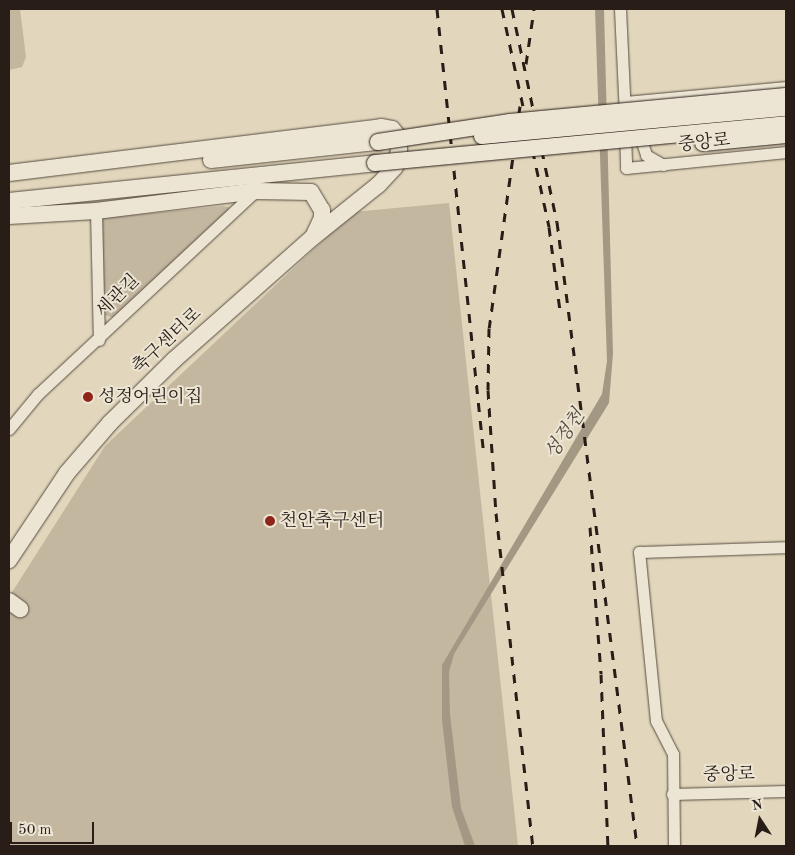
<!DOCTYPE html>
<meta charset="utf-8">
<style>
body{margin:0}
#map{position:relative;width:795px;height:855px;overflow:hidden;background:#e2d7bc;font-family:"Old Standard TT","Noto Serif KR",serif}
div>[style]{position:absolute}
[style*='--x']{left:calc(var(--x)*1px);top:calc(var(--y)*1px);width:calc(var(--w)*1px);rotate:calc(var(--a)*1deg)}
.green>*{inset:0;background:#c3b7a0}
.water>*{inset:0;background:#a39884}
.roads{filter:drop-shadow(0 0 1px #574c41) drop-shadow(0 0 1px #574c41)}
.street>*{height:11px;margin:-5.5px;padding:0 5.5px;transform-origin:5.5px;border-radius:5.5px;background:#ece5d3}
.secondary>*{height:16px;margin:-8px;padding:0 8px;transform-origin:8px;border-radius:8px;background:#ece5d3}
.rail>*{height:3px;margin-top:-1.5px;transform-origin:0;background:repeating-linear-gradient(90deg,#291d18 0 9px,transparent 0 18px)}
.bridges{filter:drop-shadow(0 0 1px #291d18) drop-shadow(0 0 1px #291d18)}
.secondary-bridge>*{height:16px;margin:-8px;padding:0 8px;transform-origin:8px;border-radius:8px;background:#ece5d3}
.dots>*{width:14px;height:14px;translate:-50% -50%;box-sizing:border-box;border:2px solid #ece5d3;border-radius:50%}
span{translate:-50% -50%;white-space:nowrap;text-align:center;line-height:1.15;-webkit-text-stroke:4px #ece5d3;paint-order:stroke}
.street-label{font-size:18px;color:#291d18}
.poi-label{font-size:18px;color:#291d18}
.left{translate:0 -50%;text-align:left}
.water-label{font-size:19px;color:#54483e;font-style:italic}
.frame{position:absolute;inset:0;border:10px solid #291d18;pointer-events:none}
.north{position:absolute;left:735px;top:795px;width:50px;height:50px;-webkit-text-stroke:4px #ece5d3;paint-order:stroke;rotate:349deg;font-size:14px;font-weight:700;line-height:20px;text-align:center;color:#291d18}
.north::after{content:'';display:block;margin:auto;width:18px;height:22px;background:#291d18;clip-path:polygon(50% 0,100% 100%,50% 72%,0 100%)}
.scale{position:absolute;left:10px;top:822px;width:84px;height:22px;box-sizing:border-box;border:2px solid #291d18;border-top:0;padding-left:6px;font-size:15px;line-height:18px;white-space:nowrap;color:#291d18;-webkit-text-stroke:4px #ece5d3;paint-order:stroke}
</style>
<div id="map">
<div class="green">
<div style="clip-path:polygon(9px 9px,20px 9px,26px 57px,22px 67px,9px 70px)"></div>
<div style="clip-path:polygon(449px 203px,518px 846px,9px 846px,9px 597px,105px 446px,353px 212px)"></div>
<div style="clip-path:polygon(223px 206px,229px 207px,228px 213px,114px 318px,105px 315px,102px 218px)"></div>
</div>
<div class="water">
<div style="clip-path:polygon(595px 9px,604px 9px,613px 354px,609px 403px,454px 654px,449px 672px,450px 714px,461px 808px,475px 846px,465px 846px,452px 807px,442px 720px,442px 665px,602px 394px,607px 361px)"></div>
</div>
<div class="roads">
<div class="street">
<div style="--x:620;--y:9;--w:108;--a:87.3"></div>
<div style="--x:628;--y:108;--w:7;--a:-117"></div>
<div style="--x:625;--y:102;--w:162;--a:-5.3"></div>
<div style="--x:625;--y:133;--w:35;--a:88"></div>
<div style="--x:626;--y:168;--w:161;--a:-5.7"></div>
<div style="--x:639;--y:133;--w:23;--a:72"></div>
<div style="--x:646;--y:155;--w:20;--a:30"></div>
<div style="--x:96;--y:211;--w:129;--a:88.7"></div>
<div style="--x:9;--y:429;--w:45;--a:-50.4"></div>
<div style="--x:38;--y:394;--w:298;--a:-43"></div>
<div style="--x:672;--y:794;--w:114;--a:-1.5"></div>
<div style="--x:674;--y:846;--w:92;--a:-90.6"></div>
<div style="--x:673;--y:754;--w:37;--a:-117"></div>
<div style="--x:656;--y:721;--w:170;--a:-95.7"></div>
<div style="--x:639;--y:552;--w:147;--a:-1.9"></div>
</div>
<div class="secondary">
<div style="--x:211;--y:160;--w:168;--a:-6.2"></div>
<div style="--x:9;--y:173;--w:375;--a:-7"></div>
<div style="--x:381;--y:127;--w:11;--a:10"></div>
<div style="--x:392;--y:129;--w:8;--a:50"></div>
<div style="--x:397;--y:135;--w:15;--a:82"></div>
<div style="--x:399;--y:150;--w:17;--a:103"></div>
<div style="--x:395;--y:167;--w:25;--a:133"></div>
<div style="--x:378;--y:185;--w:83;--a:141.3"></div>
<div style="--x:313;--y:237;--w:186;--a:138.5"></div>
<div style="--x:174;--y:360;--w:90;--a:135.5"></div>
<div style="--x:110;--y:423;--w:66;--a:130.7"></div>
<div style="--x:67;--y:473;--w:105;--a:123.7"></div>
<div style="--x:9;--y:201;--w:368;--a:-5.9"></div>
<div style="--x:9;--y:216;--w:87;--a:-3.3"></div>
<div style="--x:96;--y:211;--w:162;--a:-7.1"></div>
<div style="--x:257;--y:191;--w:54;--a:1.1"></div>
<div style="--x:311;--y:192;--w:21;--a:59"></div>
<div style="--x:322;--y:210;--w:8;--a:90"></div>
<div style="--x:322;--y:218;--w:19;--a:115"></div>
<div style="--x:9;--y:601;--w:14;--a:36"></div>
</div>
</div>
<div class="rail">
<div style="--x:437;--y:9;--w:447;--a:84"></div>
<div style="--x:502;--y:9;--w:223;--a:77.8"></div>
<div style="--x:549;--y:227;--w:85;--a:82.5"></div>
<div style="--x:512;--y:9;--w:218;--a:78.1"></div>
<div style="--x:557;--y:222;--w:629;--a:82.69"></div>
<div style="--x:526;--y:64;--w:56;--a:-81.7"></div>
<div style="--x:520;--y:106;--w:224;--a:97.9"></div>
<div style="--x:489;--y:328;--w:62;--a:90.9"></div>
<div style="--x:488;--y:390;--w:123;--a:86.3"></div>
<div style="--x:496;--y:513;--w:335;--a:83.7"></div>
<div style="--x:590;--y:527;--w:147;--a:85.7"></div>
<div style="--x:601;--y:674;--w:172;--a:87.7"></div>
</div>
<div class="bridges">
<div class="secondary-bridge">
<div style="--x:482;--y:136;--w:305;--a:-5.3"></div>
<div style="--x:378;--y:142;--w:134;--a:-8.6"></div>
<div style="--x:510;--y:122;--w:277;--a:-5.4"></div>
<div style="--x:703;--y:143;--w:83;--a:-5.5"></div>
<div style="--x:375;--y:163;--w:413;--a:-5.4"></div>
</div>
</div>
<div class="dots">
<div style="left:88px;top:397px;background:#8f2418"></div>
<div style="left:270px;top:521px;background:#8f2418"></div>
</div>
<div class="street-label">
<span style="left:704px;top:143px;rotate:-6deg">중앙로</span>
<span style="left:118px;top:296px;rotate:-45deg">세관길</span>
<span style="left:167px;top:341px;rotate:-43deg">축구센터로</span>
<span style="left:729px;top:775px;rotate:-1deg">중앙로</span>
</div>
<div class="poi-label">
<span class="left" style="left:98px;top:397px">성정어린이집</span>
<span class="left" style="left:280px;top:521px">천안축구센터</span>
</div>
<div class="water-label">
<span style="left:566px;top:435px;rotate:-56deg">성정천</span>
</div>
<div class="frame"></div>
<div class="north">N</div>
<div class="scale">50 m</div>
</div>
